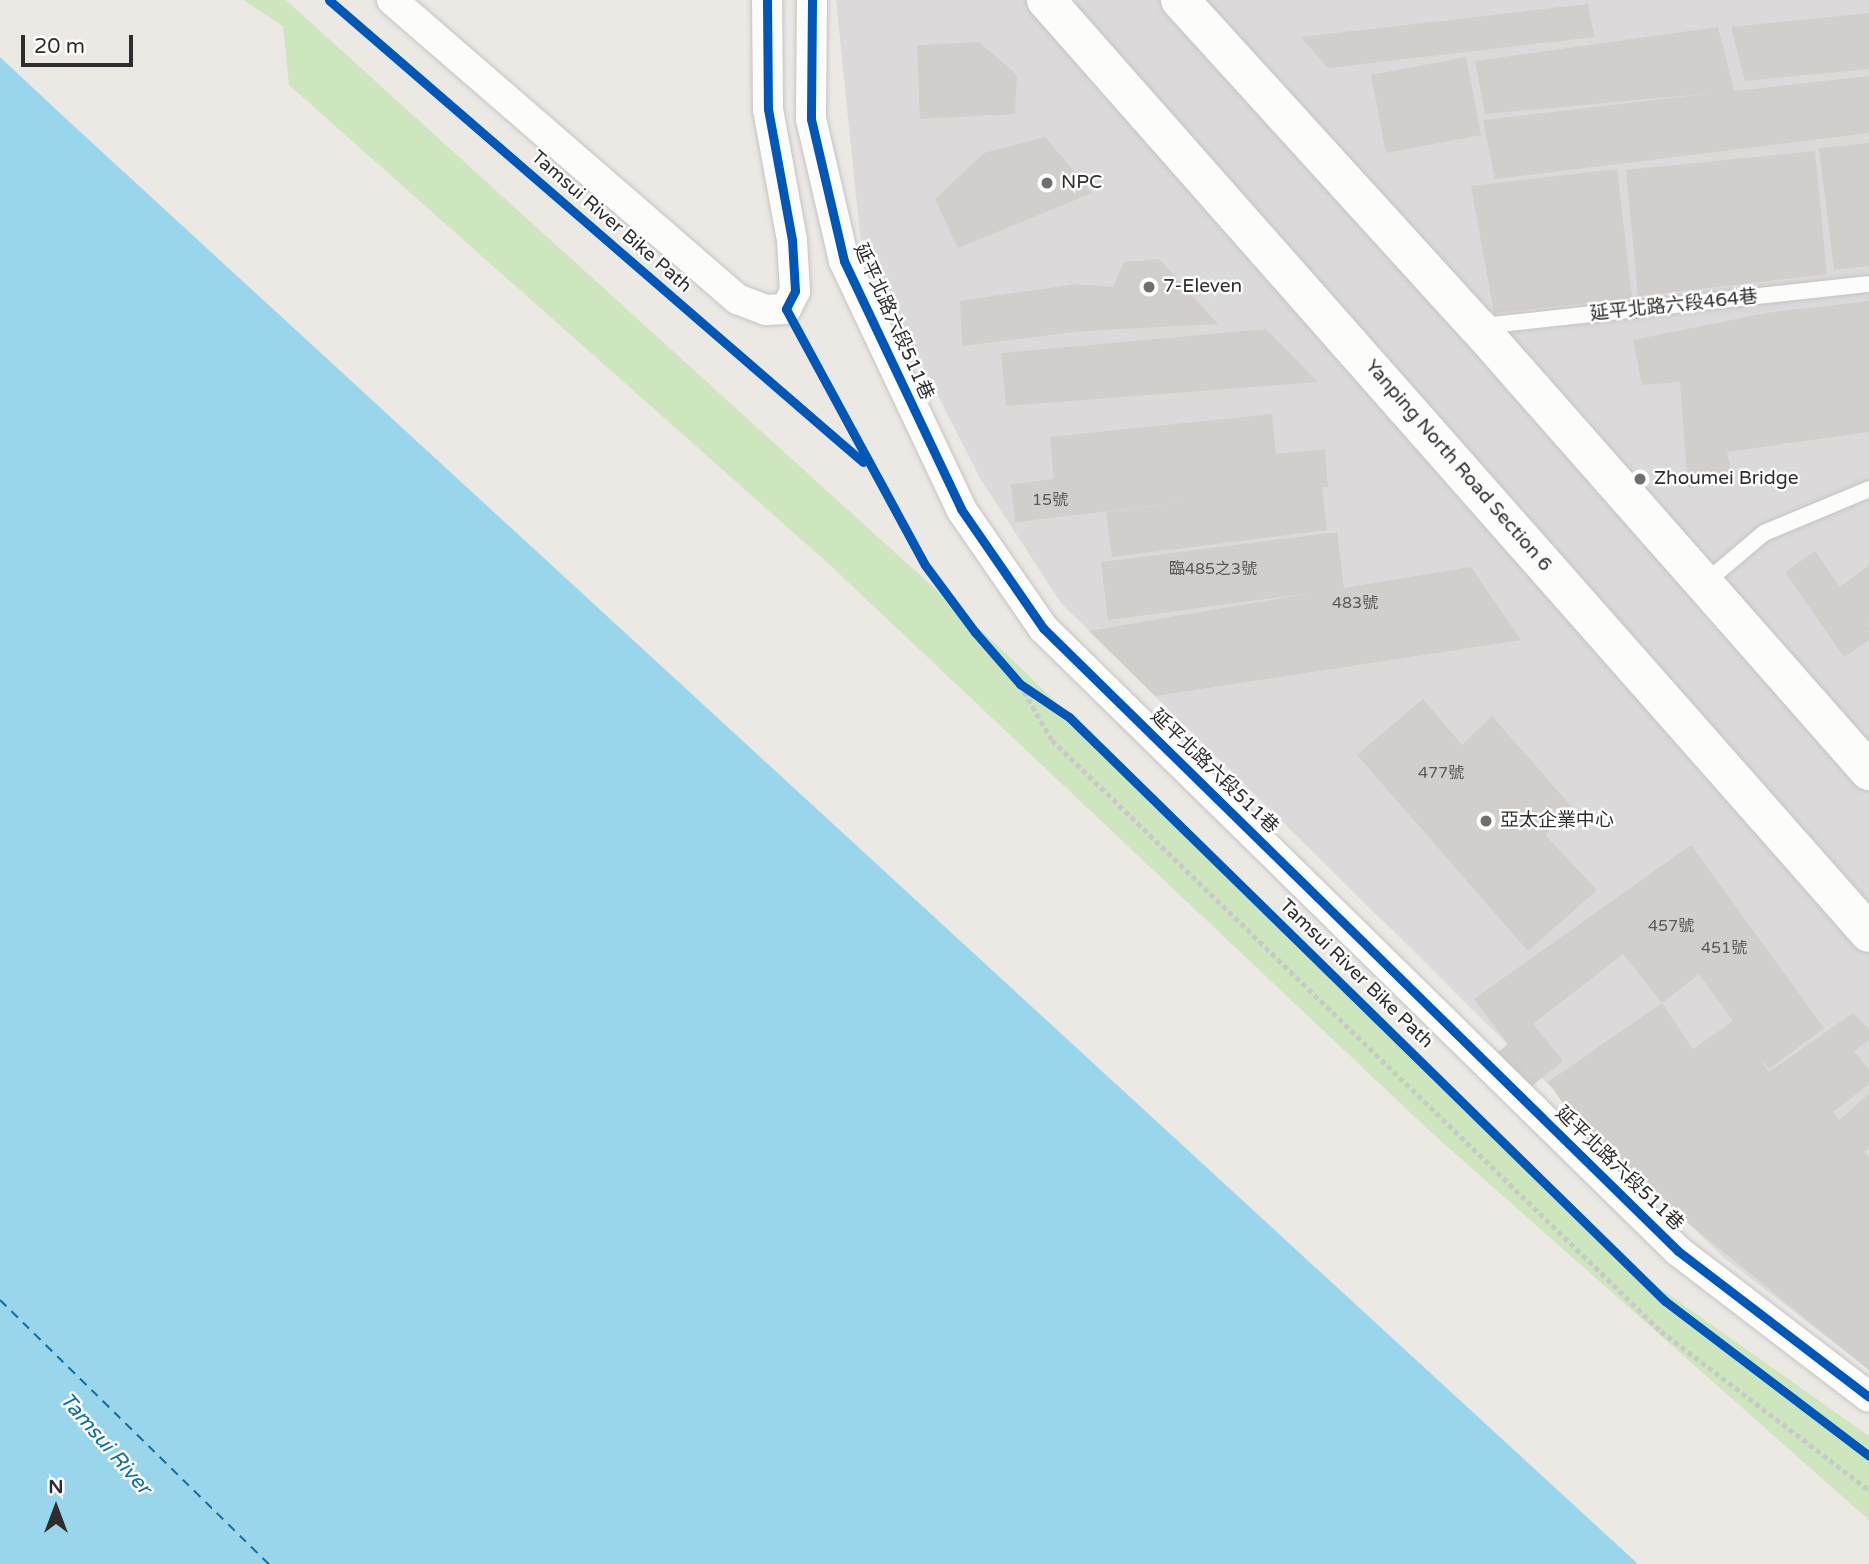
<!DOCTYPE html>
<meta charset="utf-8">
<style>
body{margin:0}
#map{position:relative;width:1869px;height:1564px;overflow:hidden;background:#ece8e4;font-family:"Varela Round","Noto Sans TC",sans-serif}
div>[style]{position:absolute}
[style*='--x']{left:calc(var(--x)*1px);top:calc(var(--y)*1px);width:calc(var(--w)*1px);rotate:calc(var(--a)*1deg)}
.industrial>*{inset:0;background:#dcd9db}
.green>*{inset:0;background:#cee6be}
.water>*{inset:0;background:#99d6ec}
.ferry>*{height:2px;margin-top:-1px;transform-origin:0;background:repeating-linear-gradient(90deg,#0d6fa3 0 9px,transparent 0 16px)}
.building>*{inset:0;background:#d1cecb}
.path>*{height:4.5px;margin-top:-2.25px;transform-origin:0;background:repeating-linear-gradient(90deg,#c9c9c8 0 5px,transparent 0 8.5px)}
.roads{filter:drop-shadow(0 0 2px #c5c4c5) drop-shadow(0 0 2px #c5c4c5)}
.service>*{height:16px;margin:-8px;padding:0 8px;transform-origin:8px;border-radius:8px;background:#fcfcfb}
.minor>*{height:30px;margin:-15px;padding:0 15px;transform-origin:15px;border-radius:15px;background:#fcfcfb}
.secondary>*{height:38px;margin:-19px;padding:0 19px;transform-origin:19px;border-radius:19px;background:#fcfcfb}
.cycleway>*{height:9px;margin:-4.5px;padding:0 4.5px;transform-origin:4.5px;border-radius:4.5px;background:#0057b8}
.dots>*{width:19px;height:19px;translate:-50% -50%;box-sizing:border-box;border:4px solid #fff;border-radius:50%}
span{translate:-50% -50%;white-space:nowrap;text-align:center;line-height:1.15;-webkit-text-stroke:5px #fff;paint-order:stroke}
.number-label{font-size:16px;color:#585857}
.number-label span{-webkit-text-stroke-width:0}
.poi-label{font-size:19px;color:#2e2e2e}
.left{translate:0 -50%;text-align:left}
.street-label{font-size:19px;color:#2e2e2e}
.water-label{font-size:21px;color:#0d6fa3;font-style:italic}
.north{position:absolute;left:21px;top:1473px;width:70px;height:70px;-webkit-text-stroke:5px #fff;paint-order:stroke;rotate:0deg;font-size:19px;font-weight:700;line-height:28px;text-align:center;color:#2e2e2e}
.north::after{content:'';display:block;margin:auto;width:24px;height:32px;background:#2e2e2e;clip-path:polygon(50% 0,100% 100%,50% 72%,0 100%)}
.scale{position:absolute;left:21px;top:35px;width:112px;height:32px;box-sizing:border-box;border:4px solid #2e2e2e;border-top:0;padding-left:9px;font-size:21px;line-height:24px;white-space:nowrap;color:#2e2e2e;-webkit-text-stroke:5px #fff;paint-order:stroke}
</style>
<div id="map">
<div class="industrial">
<div style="clip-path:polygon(836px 0,1869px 0,1869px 1370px,1723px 1257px,1061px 603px,981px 480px,861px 245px)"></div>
</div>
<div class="green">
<div style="clip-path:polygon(243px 0,286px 0,998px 646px,1658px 1287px,1869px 1436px,1869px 1520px,1433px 1134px,831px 566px,289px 85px,283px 26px)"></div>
</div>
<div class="water">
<div style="clip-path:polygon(0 57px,63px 116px,1638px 1564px,0 1564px)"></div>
</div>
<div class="ferry">
<div style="--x:0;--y:1300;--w:377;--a:44.5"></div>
</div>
<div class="building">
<div style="clip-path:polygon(1588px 4px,1594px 37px,1328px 68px,1301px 37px)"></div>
<div style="clip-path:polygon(1869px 13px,1869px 69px,1745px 81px,1731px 27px)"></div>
<div style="clip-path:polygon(1718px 27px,1734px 91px,1869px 76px,1869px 133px,1495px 179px,1483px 120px,1714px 93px,1485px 114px,1475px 61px)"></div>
<div style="clip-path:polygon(979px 42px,1017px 75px,1015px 114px,920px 119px,917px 45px)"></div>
<div style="clip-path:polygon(1466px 57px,1481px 135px,1386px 153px,1371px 75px)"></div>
<div style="clip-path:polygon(1045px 137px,1092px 193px,958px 248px,935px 199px,984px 153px)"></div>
<div style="clip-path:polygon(1869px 143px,1869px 266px,1834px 270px,1819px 148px)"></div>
<div style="clip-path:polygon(1815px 151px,1827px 274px,1638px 296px,1626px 170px)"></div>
<div style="clip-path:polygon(1617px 169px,1632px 298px,1494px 313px,1471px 186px)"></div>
<div style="clip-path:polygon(1159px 259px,1218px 324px,1083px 331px,962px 346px,960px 301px,1077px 284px,1113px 287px,1124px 262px)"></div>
<div style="clip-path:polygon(1869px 301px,1869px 432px,1727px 452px,1733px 482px,1688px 488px,1680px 382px,1642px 385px,1633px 340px,1766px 313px)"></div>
<div style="clip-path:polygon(1266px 329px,1318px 382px,1006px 406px,1001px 353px)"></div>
<div style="clip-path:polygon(1272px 414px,1276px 454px,1325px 449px,1328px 487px,1322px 487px,1327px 530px,1112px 557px,1106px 512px,1202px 500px,1015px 522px,1011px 484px,1054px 479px,1050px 437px)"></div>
<div style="clip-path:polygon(1337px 532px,1344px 588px,1471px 567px,1521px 640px,1155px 696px,1089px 631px,1312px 593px,1108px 620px,1101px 562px)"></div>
<div style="clip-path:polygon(1815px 551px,1840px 587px,1869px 565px,1869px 626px,1862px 619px,1869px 628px,1869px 640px,1844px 657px,1785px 572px)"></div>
<div style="clip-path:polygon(1423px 699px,1462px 745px,1492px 716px,1572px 807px,1545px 835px,1597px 890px,1528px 951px,1357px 755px)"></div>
<div style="clip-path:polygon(1691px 845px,1824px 1028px,1769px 1069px,1759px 1057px,1769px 1072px,1853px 1013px,1869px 1029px,1869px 1040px,1854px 1051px,1869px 1070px,1869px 1084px,1833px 1112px,1839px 1120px,1869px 1094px,1869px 1148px,1864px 1152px,1869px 1158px,1869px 1370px,1689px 1224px,1633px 1168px,1617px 1179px,1548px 1082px,1662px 1003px,1693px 1049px,1733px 1021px,1699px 974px,1662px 1003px,1623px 954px,1533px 1024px,1563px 1061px,1522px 1094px,1492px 1057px,1508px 1044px,1474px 999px)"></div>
</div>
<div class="path">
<div style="--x:1020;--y:684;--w:64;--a:60.3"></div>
<div style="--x:1052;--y:740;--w:849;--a:44.14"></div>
<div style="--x:1661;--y:1331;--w:262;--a:37.4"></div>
</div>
<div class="roads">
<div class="service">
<div style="--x:1482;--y:326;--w:389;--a:-6.2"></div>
<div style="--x:1706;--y:582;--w:76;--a:-40.2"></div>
<div style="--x:1764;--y:533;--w:114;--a:-22.7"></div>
</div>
<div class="minor">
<div style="--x:392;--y:0;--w:457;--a:40.9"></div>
<div style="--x:737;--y:299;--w:31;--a:21"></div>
<div style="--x:766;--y:310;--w:20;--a:-3"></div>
<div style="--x:786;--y:309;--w:20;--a:-63"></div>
<div style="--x:795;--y:291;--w:51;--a:-93.4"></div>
<div style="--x:792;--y:240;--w:133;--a:-100.4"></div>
<div style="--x:768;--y:109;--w:109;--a:-90.5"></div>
<div style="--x:812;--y:0;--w:119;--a:90.5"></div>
<div style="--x:811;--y:119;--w:146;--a:76.9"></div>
<div style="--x:844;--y:261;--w:274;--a:64.7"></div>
<div style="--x:961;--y:509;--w:145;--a:55.4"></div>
<div style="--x:1043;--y:628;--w:890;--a:44.45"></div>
<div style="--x:1678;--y:1251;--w:240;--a:37.4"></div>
</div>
<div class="secondary">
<div style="--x:1046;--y:0;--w:1244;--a:48.58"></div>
<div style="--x:1180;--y:0;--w:442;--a:47.7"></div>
<div style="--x:1478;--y:327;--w:592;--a:48.63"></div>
</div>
</div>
<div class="cycleway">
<div style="--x:329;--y:0;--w:706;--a:40.87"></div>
<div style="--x:767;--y:0;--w:109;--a:89.5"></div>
<div style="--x:768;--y:109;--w:133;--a:79.6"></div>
<div style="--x:792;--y:240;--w:51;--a:86.6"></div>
<div style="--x:795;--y:291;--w:20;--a:117"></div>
<div style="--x:786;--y:309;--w:291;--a:61.5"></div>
<div style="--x:925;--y:565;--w:84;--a:53.3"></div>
<div style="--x:975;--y:632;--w:69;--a:49.1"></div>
<div style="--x:1020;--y:684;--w:59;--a:34"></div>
<div style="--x:1069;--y:717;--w:834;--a:44.42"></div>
<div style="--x:1665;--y:1301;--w:256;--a:37.2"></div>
<div style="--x:812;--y:0;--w:119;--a:90.5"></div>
<div style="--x:811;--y:119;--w:146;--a:76.9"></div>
<div style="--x:844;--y:261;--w:274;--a:64.7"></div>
<div style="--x:961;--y:509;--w:145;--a:55.4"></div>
<div style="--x:1043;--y:628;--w:890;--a:44.45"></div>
<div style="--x:1678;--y:1251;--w:240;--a:37.4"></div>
</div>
<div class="dots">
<div style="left:1047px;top:183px;background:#706f6e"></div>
<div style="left:1149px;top:287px;background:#706f6e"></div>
<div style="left:1640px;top:479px;background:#706f6e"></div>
<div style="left:1486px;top:821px;background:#706f6e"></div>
</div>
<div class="number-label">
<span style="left:1050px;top:500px">15號</span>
<span style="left:1213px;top:569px">臨485之3號</span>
<span style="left:1355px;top:603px">483號</span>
<span style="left:1441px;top:773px">477號</span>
<span style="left:1671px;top:926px">457號</span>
<span style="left:1724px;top:948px">451號</span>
</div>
<div class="poi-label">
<span class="left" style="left:1061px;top:183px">NPC</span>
<span class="left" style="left:1163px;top:287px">7-Eleven</span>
<span class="left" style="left:1654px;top:479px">Zhoumei Bridge</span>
<span class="left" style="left:1500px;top:821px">亞太企業中心</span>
</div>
<div class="street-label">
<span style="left:611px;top:222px;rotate:41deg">Tamsui River Bike Path</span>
<span style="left:1674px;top:306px;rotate:-6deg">延平北路六段464巷</span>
<span style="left:893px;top:322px;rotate:66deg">延平北路六段511巷</span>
<span style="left:1458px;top:466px;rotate:49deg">Yanping North Road Section 6</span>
<span style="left:1214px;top:772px;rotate:44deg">延平北路六段511巷</span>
<span style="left:1356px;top:974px;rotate:44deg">Tamsui River Bike Path</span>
<span style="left:1619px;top:1169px;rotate:44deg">延平北路六段511巷</span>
</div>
<div class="water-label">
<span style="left:105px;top:1444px;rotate:49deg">Tamsui River</span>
</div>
<div class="north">N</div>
<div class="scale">20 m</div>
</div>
